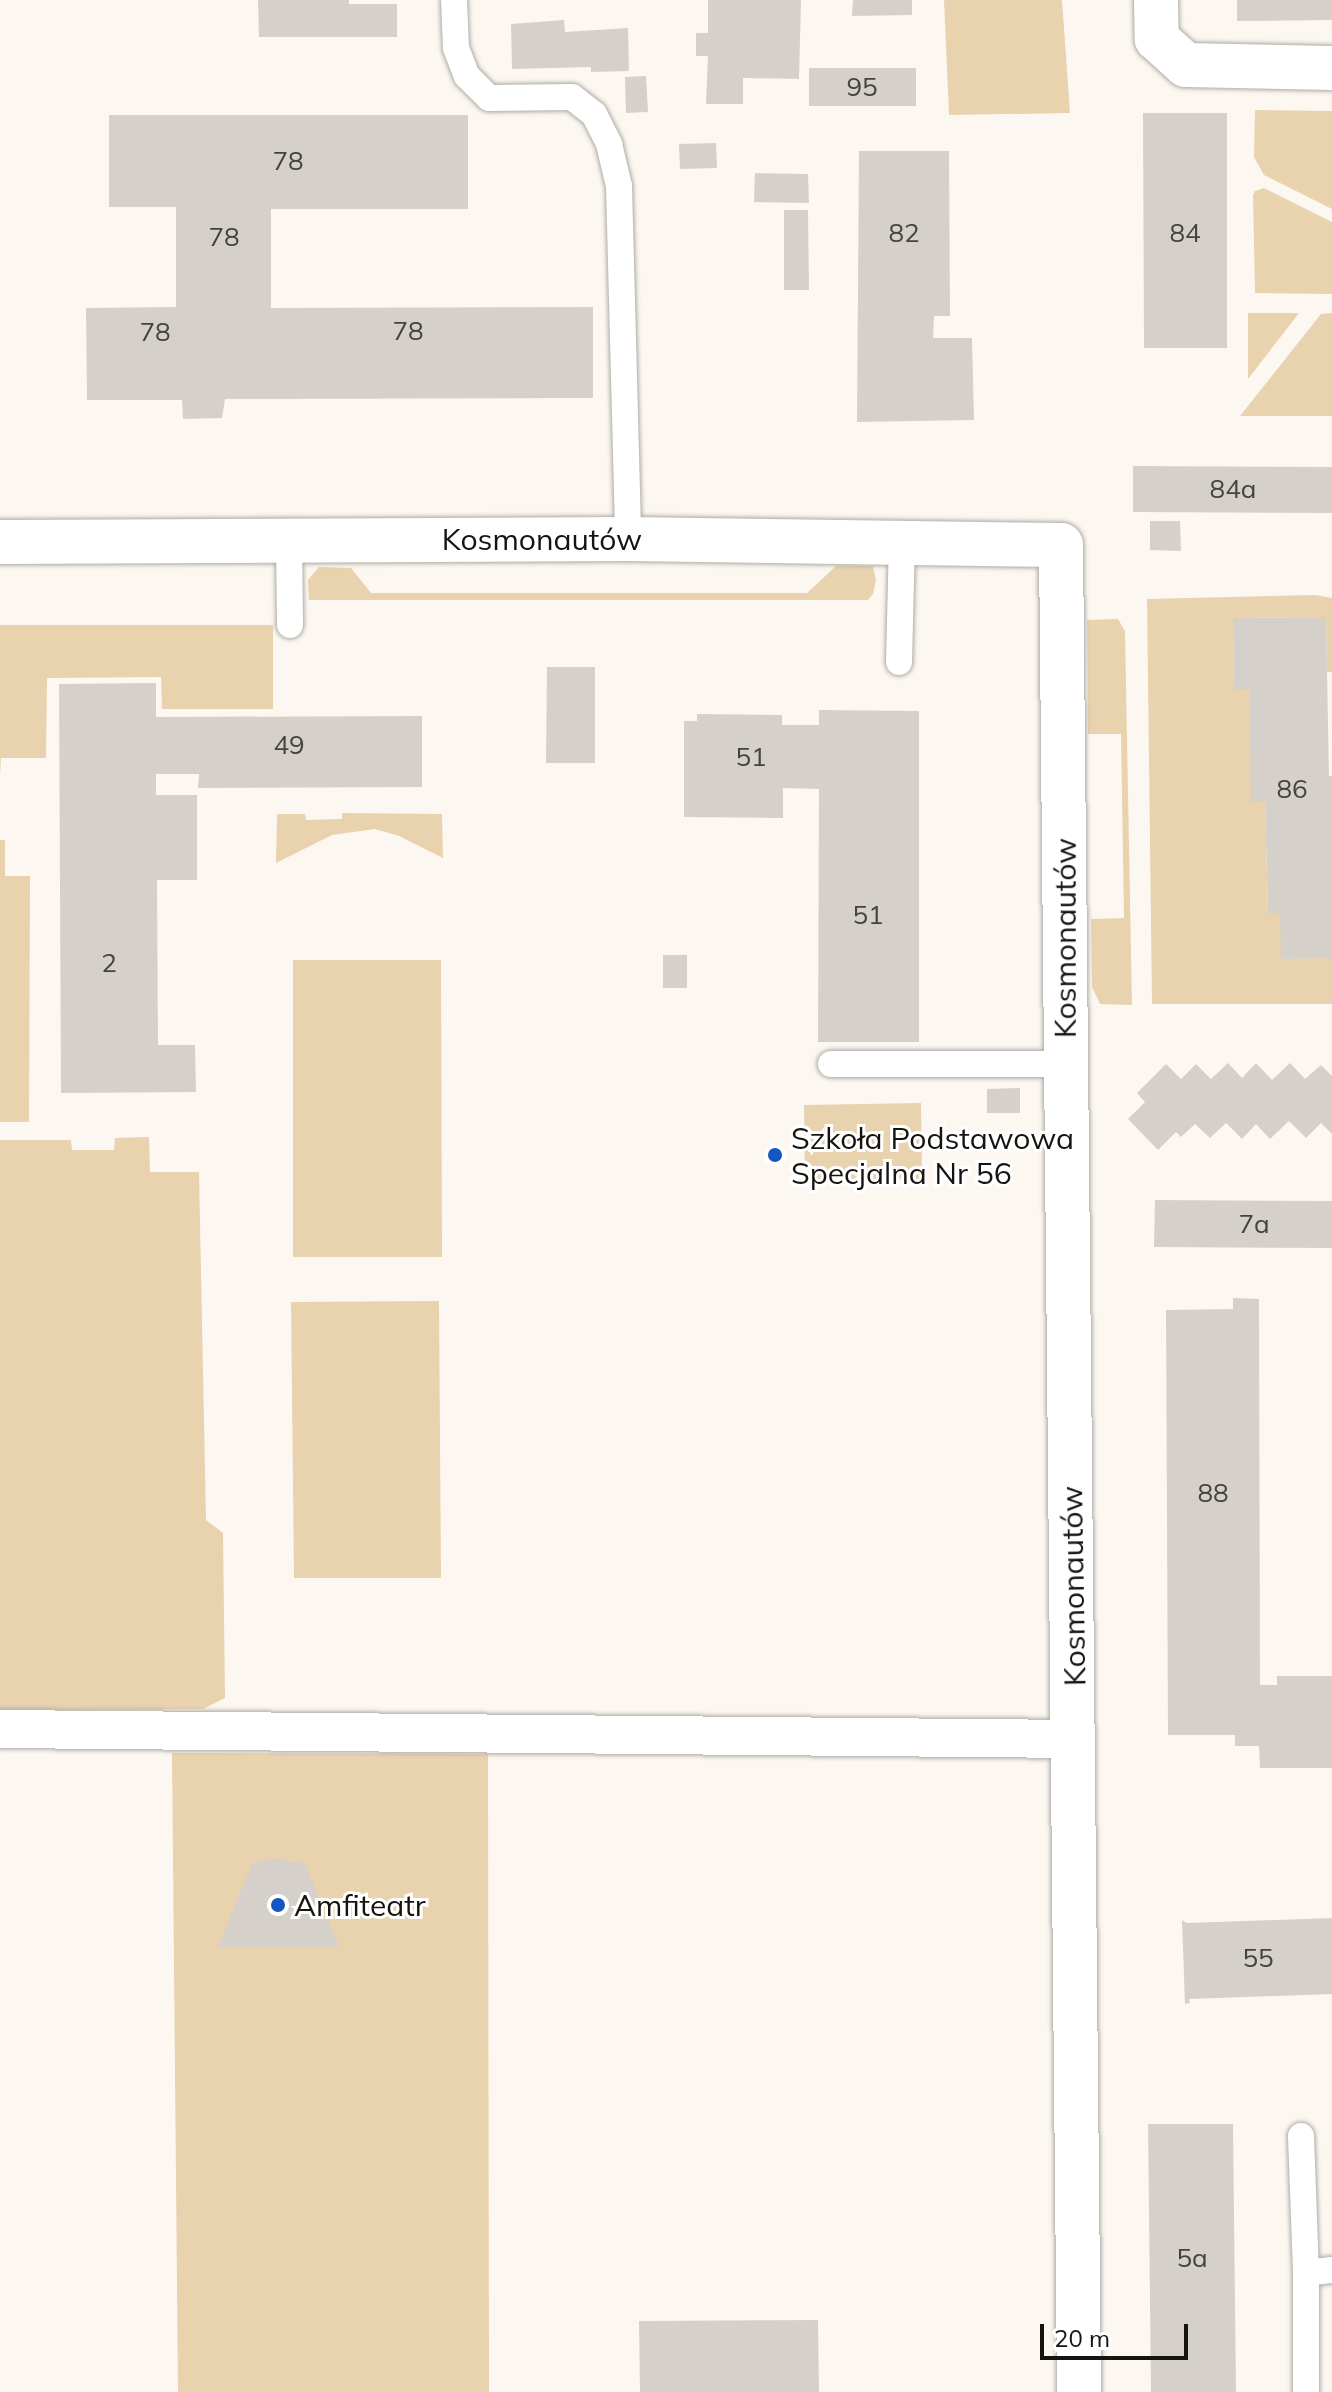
<!DOCTYPE html>
<meta charset="utf-8">
<style>
body{margin:0}
#map{position:relative;width:1332px;height:2392px;overflow:hidden;background:#fcf8f1;font-family:Mulish,sans-serif}
div>[style]{position:absolute}
[style*='--x']{left:calc(var(--x)*1px);top:calc(var(--y)*1px);width:calc(var(--w)*1px);rotate:calc(var(--a)*1deg)}
.green>*{inset:0;background:#e9d2ae}
.building>*{inset:0;background:#d5d1ca}
.roads{filter:drop-shadow(0 0 2px #afaba5) drop-shadow(0 0 2px #afaba5)}
.service>*{height:26px;margin:-13px;padding:0 13px;transform-origin:13px;border-radius:13px;background:#fff}
.pedestrian>*{height:38px;margin:-19px;padding:0 19px;transform-origin:19px;border-radius:19px;background:#fff}
.minor>*{height:44px;margin:-22px;padding:0 22px;transform-origin:22px;border-radius:22px;background:#fff}
.dots>*{width:22px;height:22px;translate:-50% -50%;box-sizing:border-box;border:4px solid #fff;border-radius:50%}
span{translate:-50% -50%;white-space:nowrap;text-align:center;line-height:1.15;-webkit-text-stroke:6px #fff;paint-order:stroke}
.number-label{font-size:26px;color:#45433f}
.number-label span{-webkit-text-stroke-width:0}
.street-label{font-size:30px;color:#151411}
.poi-label{font-size:30px;color:#151411}
.left{translate:0 -50%;text-align:left}
.scale{position:absolute;left:1040px;top:2324px;width:148px;height:36px;box-sizing:border-box;border:4px solid #151411;border-top:0;padding-left:10px;font-size:24px;line-height:28px;white-space:nowrap;color:#151411;-webkit-text-stroke:6px #fff;paint-order:stroke}
</style>
<div id="map">
<div class="green">
<div style="clip-path:polygon(944px 0,1062px 0,1070px 113px,949px 115px)"></div>
<div style="clip-path:polygon(1255px 110px,1332px 111px,1332px 209px,1264px 175px,1254px 157px)"></div>
<div style="clip-path:polygon(1264px 188px,1332px 222px,1332px 294px,1255px 293px,1253px 195px,1255px 191px)"></div>
<div style="clip-path:polygon(1248px 313px,1299px 313px,1248px 379px)"></div>
<div style="clip-path:polygon(1332px 313px,1332px 416px,1240px 416px,1321px 314px)"></div>
<div style="clip-path:polygon(836px 566px,873px 566px,876px 580px,873px 594px,868px 600px,309px 600px,308px 580px,319px 567px,351px 568px,371px 593px,807px 593px)"></div>
<div style="clip-path:polygon(1315px 595px,1332px 598px,1332px 672px,1327px 672px,1326px 617px,1233px 618px,1234px 689px,1249px 690px,1265px 802px,1268px 913px,1280px 913px,1332px 958px,1332px 1004px,1152px 1004px,1147px 599px)"></div>
<div style="clip-path:polygon(1118px 619px,1125px 631px,1132px 1005px,1100px 1004px,1092px 987px,1091px 919px,1124px 918px,1121px 734px,1088px 734px,1087px 620px)"></div>
<div style="clip-path:polygon(0 625px,273px 625px,273px 709px,162px 709px,161px 677px,47px 678px,46px 758px,1px 758px,0 776px)"></div>
<div style="clip-path:polygon(342px 813px,442px 814px,443px 858px,399px 836px,375px 829px,332px 835px,276px 863px,277px 814px,305px 814px,306px 820px,342px 819px)"></div>
<div style="clip-path:polygon(0 840px,5px 840px,5px 876px,30px 876px,29px 1122px,0 1122px)"></div>
<div style="clip-path:polygon(293px 960px,441px 960px,442px 1257px,293px 1257px)"></div>
<div style="clip-path:polygon(921px 1103px,922px 1179px,805px 1180px,804px 1105px)"></div>
<div style="clip-path:polygon(149px 1137px,150px 1172px,199px 1172px,206px 1520px,223px 1533px,225px 1698px,203px 1709px,0 1710px,0 1140px,71px 1140px,72px 1150px,114px 1150px,115px 1138px)"></div>
<div style="clip-path:polygon(439px 1301px,441px 1578px,294px 1578px,291px 1302px)"></div>
<div style="clip-path:polygon(172px 1753px,488px 1754px,489px 2392px,178px 2392px)"></div>
</div>
<div class="building">
<div style="clip-path:polygon(258px 0,349px 0,349px 4px,397px 4px,397px 37px,259px 37px)"></div>
<div style="clip-path:polygon(708px 0,801px 0,799px 79px,743px 78px,743px 104px,706px 104px,708px 56px,696px 56px,696px 33px,708px 33px)"></div>
<div style="clip-path:polygon(853px 0,912px 0,912px 15px,852px 16px)"></div>
<div style="clip-path:polygon(1237px 0,1332px 0,1332px 20px,1237px 21px)"></div>
<div style="clip-path:polygon(564px 20px,565px 32px,628px 28px,629px 71px,591px 72px,591px 67px,512px 69px,511px 24px)"></div>
<div style="clip-path:polygon(809px 68px,916px 68px,916px 106px,809px 106px)"></div>
<div style="clip-path:polygon(646px 76px,648px 112px,626px 113px,625px 77px)"></div>
<div style="clip-path:polygon(1143px 113px,1227px 113px,1227px 348px,1144px 348px)"></div>
<div style="clip-path:polygon(109px 115px,468px 115px,468px 209px,271px 209px,271px 308px,593px 307px,593px 398px,225px 399px,222px 418px,183px 419px,182px 400px,87px 400px,86px 308px,176px 307px,176px 207px,109px 207px)"></div>
<div style="clip-path:polygon(716px 143px,717px 168px,680px 169px,679px 144px)"></div>
<div style="clip-path:polygon(859px 151px,949px 151px,950px 316px,934px 316px,933px 338px,972px 338px,974px 420px,857px 422px)"></div>
<div style="clip-path:polygon(755px 173px,808px 174px,809px 203px,754px 202px)"></div>
<div style="clip-path:polygon(784px 210px,808px 210px,809px 290px,784px 290px)"></div>
<div style="clip-path:polygon(1133px 466px,1332px 467px,1332px 513px,1133px 512px)"></div>
<div style="clip-path:polygon(1150px 521px,1180px 521px,1181px 551px,1150px 550px)"></div>
<div style="clip-path:polygon(1326px 617px,1329px 776px,1332px 776px,1332px 958px,1281px 959px,1280px 913px,1268px 914px,1265px 802px,1251px 802px,1249px 690px,1234px 690px,1233px 618px)"></div>
<div style="clip-path:polygon(547px 667px,595px 667px,595px 763px,546px 763px)"></div>
<div style="clip-path:polygon(156px 683px,156px 717px,422px 716px,422px 787px,198px 788px,199px 774px,156px 774px,156px 795px,197px 795px,197px 880px,157px 880px,158px 1045px,195px 1045px,196px 1092px,61px 1093px,59px 684px)"></div>
<div style="clip-path:polygon(819px 710px,919px 711px,919px 1042px,818px 1042px,819px 789px,783px 788px,783px 818px,684px 817px,684px 721px,697px 721px,697px 714px,782px 715px,782px 725px,819px 725px)"></div>
<div style="clip-path:polygon(663px 955px,687px 955px,687px 988px,663px 988px)"></div>
<div style="clip-path:polygon(1228px 1063px,1242px 1078px,1256px 1063px,1272px 1080px,1290px 1063px,1305px 1079px,1321px 1065px,1332px 1076px,1332px 1134px,1321px 1123px,1306px 1138px,1289px 1121px,1270px 1139px,1256px 1124px,1242px 1139px,1226px 1123px,1210px 1138px,1195px 1124px,1181px 1137px,1176px 1132px,1158px 1150px,1128px 1119px,1145px 1102px,1137px 1093px,1166px 1064px,1181px 1079px,1196px 1064px,1211px 1079px)"></div>
<div style="clip-path:polygon(1020px 1088px,1020px 1113px,987px 1113px,987px 1089px)"></div>
<div style="clip-path:polygon(1155px 1200px,1332px 1201px,1332px 1248px,1154px 1247px)"></div>
<div style="clip-path:polygon(1233px 1298px,1259px 1299px,1260px 1685px,1277px 1685px,1277px 1676px,1332px 1676px,1332px 1768px,1260px 1768px,1259px 1746px,1235px 1746px,1235px 1735px,1168px 1735px,1166px 1310px,1233px 1309px)"></div>
<div style="clip-path:polygon(273px 1858px,305px 1864px,339px 1947px,218px 1947px,252px 1864px)"></div>
<div style="clip-path:polygon(1332px 1918px,1332px 1994px,1189px 1999px,1190px 2003px,1185px 2004px,1182px 1920px,1187px 1923px)"></div>
<div style="clip-path:polygon(1148px 2124px,1233px 2124px,1236px 2392px,1151px 2392px)"></div>
<div style="clip-path:polygon(818px 2320px,819px 2392px,640px 2392px,639px 2321px)"></div>
</div>
<div class="roads">
<div class="service">
<div style="--x:454;--y:0;--w:48;--a:87.6"></div>
<div style="--x:456;--y:48;--w:30;--a:69"></div>
<div style="--x:467;--y:76;--w:31;--a:45"></div>
<div style="--x:489;--y:98;--w:83;--a:-0.7"></div>
<div style="--x:572;--y:97;--w:28;--a:38"></div>
<div style="--x:594;--y:114;--w:34;--a:63"></div>
<div style="--x:609;--y:144;--w:43;--a:76.6"></div>
<div style="--x:619;--y:186;--w:353;--a:88.5"></div>
<div style="--x:289;--y:540;--w:85;--a:89.3"></div>
<div style="--x:899;--y:662;--w:121;--a:-88.6"></div>
<div style="--x:831;--y:1064;--w:235;--a:0"></div>
<div style="--x:1301;--y:2136;--w:137;--a:87.9"></div>
<div style="--x:1306;--y:2392;--w:119;--a:-90"></div>
<div style="--x:1306;--y:2273;--w:26;--a:-7"></div>
</div>
<div class="pedestrian">
<div style="--x:0;--y:1729;--w:1075;--a:0.53"></div>
</div>
<div class="minor">
<div style="--x:1156;--y:0;--w:39;--a:89"></div>
<div style="--x:1157;--y:39;--w:39;--a:42"></div>
<div style="--x:1186;--y:65;--w:146;--a:1.2"></div>
<div style="--x:0;--y:542;--w:628;--a:-0.27"></div>
<div style="--x:628;--y:539;--w:433;--a:0.8"></div>
<div style="--x:1061;--y:545;--w:1847;--a:89.44"></div>
</div>
</div>
<div class="dots">
<div style="left:775px;top:1155px;background:#1556c2"></div>
<div style="left:278px;top:1905px;background:#1556c2"></div>
</div>
<div class="number-label">
<span style="left:862px;top:87px">95</span>
<span style="left:288px;top:161px">78</span>
<span style="left:904px;top:233px">82</span>
<span style="left:1185px;top:233px">84</span>
<span style="left:224px;top:237px">78</span>
<span style="left:408px;top:331px">78</span>
<span style="left:155px;top:332px">78</span>
<span style="left:1233px;top:489px">84a</span>
<span style="left:289px;top:745px">49</span>
<span style="left:751px;top:757px">51</span>
<span style="left:1292px;top:789px">86</span>
<span style="left:868px;top:915px">51</span>
<span style="left:109px;top:963px">2</span>
<span style="left:1254px;top:1224px">7a</span>
<span style="left:1213px;top:1493px">88</span>
<span style="left:1258px;top:1958px">55</span>
<span style="left:1192px;top:2258px">5a</span>
</div>
<div class="street-label">
<span style="left:542px;top:539px">Kosmonautów</span>
<span style="left:1065px;top:938px;rotate:-90deg">Kosmonautów</span>
<span style="left:1073px;top:1586px;rotate:-91deg">Kosmonautów</span>
</div>
<div class="poi-label">
<span class="left" style="left:791px;top:1155px">Szkoła Podstawowa<br>Specjalna Nr 56</span>
<span class="left" style="left:294px;top:1905px">Amfiteatr</span>
</div>
<div class="scale">20 m</div>
</div>
